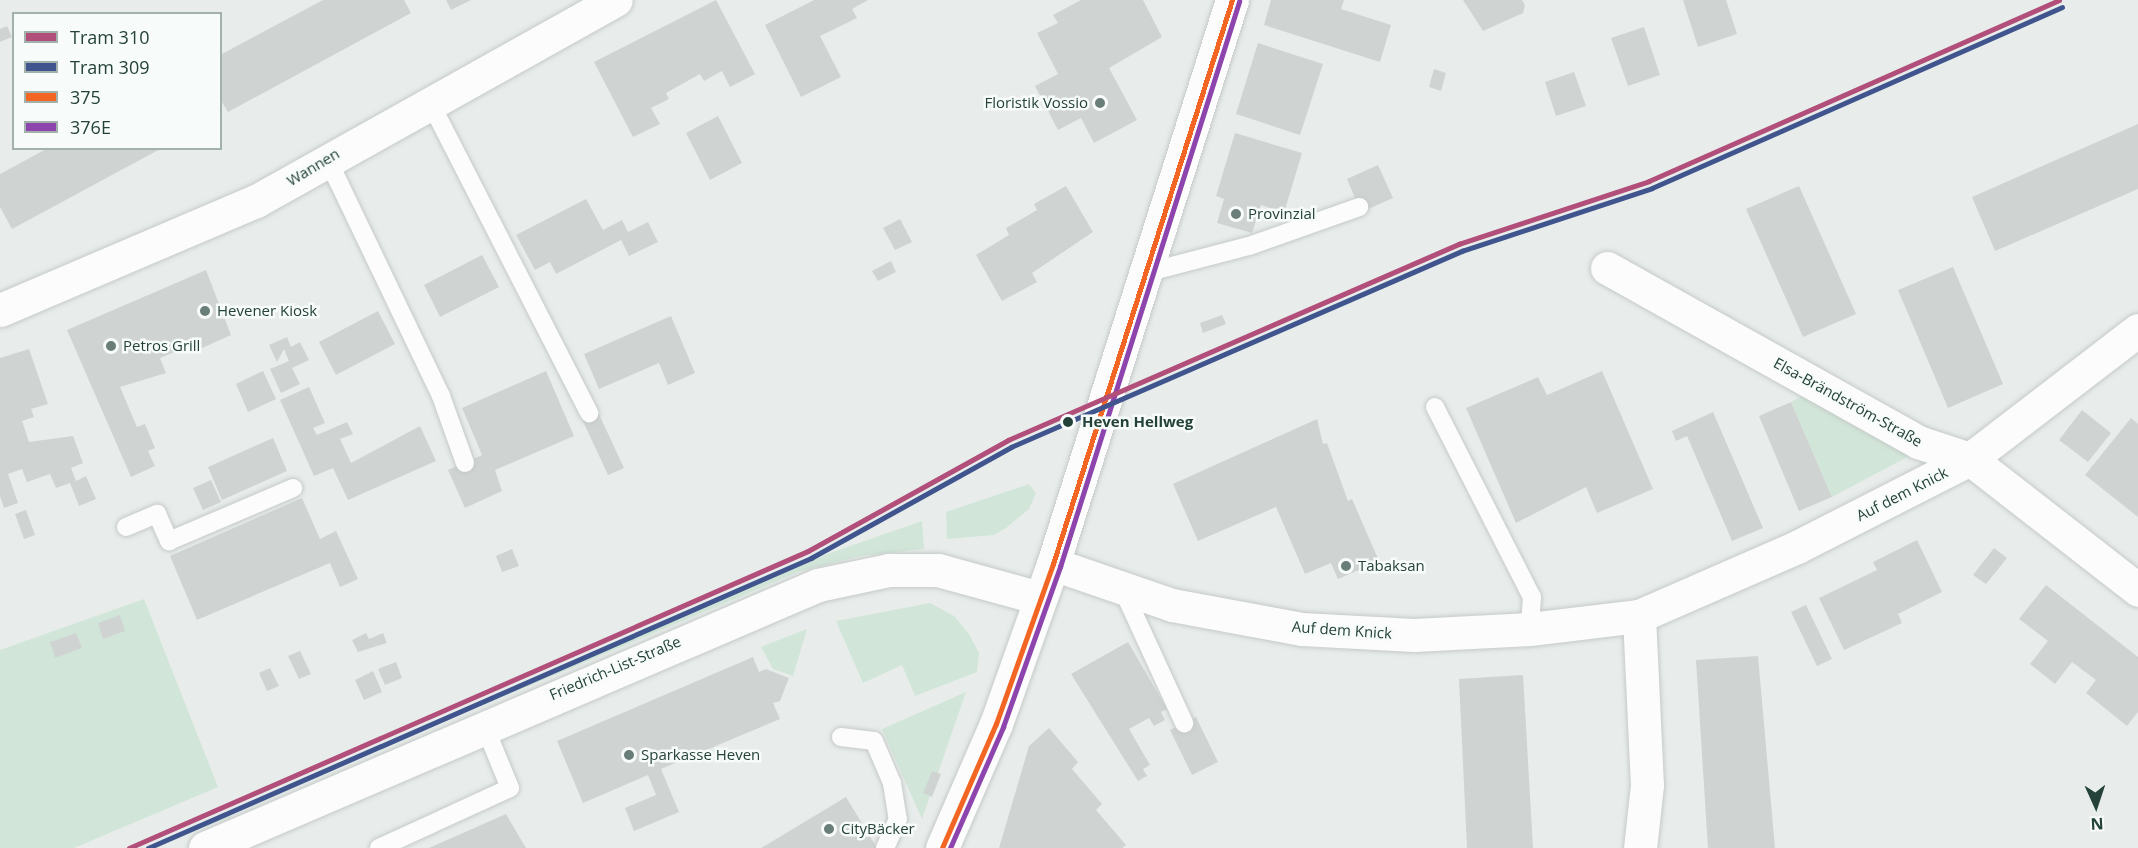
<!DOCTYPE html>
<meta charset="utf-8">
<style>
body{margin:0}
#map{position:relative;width:2138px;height:848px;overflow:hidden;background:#e8edeb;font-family:"Open Sans",sans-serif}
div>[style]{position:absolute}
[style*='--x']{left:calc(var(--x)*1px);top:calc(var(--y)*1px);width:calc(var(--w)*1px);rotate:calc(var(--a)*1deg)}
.green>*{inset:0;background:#d1e6d8}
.building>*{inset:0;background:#cfd4d2}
.roads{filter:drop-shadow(0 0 2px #c5cac8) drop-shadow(0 0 2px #c5cac8)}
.lane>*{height:18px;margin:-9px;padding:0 9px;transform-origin:9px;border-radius:9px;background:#fcfcfc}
.street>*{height:33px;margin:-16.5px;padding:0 16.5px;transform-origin:16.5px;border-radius:16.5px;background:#fcfcfc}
.secondary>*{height:33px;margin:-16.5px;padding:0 16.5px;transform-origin:16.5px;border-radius:16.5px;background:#fcfcfc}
.bus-1>*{height:4.5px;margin:-2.25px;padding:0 2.25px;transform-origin:2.25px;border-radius:2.25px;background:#f26522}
.bus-2>*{height:4.5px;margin:-2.25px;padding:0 2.25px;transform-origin:2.25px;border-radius:2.25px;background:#8e44ad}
.tram-1>*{height:4.5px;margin:-2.25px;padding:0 2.25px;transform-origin:2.25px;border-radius:2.25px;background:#b14e7a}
.tram-2>*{height:4.5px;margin:-2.25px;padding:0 2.25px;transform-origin:2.25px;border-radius:2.25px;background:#40558e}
.dots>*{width:16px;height:16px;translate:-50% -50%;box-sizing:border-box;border:3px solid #f7fbf9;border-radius:50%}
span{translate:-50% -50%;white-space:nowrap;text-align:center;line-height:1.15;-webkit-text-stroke:5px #f7fbf9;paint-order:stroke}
.poi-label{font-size:15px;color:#24423a}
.right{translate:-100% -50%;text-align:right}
.left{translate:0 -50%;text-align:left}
.street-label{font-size:15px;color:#24423a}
.stop-label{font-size:15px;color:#24423a;font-weight:700}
.legend{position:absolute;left:12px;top:12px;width:210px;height:138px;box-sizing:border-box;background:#f7fbf9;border:2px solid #a3b1ad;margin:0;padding:8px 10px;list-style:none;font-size:18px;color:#24423a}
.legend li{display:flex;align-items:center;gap:12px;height:30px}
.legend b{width:30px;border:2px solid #a3b1ad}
.north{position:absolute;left:2066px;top:776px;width:60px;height:60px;-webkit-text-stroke:4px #f7fbf9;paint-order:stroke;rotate:177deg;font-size:16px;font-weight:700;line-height:24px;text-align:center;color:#24423a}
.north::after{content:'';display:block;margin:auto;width:21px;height:27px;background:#24423a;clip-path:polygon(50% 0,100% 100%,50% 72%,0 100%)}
</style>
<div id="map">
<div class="green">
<div style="clip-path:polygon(1804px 395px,1909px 456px,1832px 497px,1791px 402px)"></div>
<div style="clip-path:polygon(1029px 484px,1036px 493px,1029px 509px,1006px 528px,994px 535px,947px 539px,946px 512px)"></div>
<div style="clip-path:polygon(922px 521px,924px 549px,860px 556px,798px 572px,245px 806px,830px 553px)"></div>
<div style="clip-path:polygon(144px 599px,218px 787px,74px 848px,0 848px,0 650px)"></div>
<div style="clip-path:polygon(930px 603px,954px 616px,969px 634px,979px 653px,977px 672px,915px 696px,902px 665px,863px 683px,836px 621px)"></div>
<div style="clip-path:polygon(807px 629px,793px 676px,773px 669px,761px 647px)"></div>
<div style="clip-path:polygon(966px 692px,922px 819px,882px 729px)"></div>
<div style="clip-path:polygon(230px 813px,231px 817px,150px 848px)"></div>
</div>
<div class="building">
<div style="clip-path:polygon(323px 0,404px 0,411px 13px,228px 112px,220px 99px,220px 55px)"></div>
<div style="clip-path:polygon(446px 0,471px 0,451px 10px)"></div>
<div style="clip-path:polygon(716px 0,755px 74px,730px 87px,722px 71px,704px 81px,700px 74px,666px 93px,669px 99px,651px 108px,660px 124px,633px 137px,594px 62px)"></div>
<div style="clip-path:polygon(814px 0,868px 0,852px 9px,857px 18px,820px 36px,841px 77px,801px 97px,765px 25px)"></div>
<div style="clip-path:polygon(1081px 0,1143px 0,1162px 37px,1109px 68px,1137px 120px,1094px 143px,1081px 118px,1058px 130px,1035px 86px,1058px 74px,1037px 33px,1058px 23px,1053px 15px)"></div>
<div style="clip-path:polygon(1344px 0,1341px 9px,1391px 25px,1380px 62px,1264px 25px,1271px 0)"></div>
<div style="clip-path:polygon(1463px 0,1522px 0,1525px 5px,1523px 13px,1483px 31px)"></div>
<div style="clip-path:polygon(1683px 0,1726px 0,1737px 34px,1698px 47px)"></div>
<div style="clip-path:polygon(7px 26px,12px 37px,0 42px,0 29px)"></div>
<div style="clip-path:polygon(1644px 27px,1660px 75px,1628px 86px,1611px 38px)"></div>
<div style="clip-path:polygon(1258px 43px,1323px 64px,1300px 135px,1236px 114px)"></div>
<div style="clip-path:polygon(1434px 69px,1446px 73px,1441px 91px,1429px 87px)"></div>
<div style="clip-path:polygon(1574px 72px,1586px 106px,1556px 116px,1545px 82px)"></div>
<div style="clip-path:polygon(718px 116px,742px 163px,710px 180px,686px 133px)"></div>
<div style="clip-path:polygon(2138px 124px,2138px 189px,1995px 251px,1972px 197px)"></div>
<div style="clip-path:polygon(1235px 133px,1302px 153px,1284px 213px,1261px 205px,1252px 233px,1217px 223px,1224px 199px,1216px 196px)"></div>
<div style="clip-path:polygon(48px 148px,162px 148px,12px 229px,0 207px,0 174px)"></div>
<div style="clip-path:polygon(1378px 165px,1393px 198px,1361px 212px,1347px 179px)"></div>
<div style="clip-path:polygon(1066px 186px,1093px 232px,1032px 273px,1037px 282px,1002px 301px,976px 255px,1009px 235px,1006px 228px,1037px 210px,1034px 204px)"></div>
<div style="clip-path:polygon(1799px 186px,1856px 314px,1803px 337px,1746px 209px)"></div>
<div style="clip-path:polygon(586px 199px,603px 230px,622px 220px,628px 232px,648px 222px,658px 242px,629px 256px,621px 240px,556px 274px,550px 262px,535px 270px,516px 235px)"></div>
<div style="clip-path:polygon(900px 219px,912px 242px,895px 250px,883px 228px)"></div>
<div style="clip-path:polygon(482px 255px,499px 287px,440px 317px,424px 285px)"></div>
<div style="clip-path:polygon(891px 261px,896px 272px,878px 281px,872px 271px)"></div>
<div style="clip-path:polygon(1953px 267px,2003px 384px,1948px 408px,1898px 290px)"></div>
<div style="clip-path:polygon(206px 270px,231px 335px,189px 354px,186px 347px,160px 358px,166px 373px,120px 387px,137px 427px,145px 424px,155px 448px,148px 451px,155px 466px,131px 477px,67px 330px)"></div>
<div style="clip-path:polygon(378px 311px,395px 344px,336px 375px,319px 342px)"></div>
<div style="clip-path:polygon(1222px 315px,1226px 324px,1203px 333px,1200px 323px)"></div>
<div style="clip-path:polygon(671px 316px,695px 373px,668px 385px,659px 363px,599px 389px,584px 354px)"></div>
<div style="clip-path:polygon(287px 337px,291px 347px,300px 342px,309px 360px,292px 368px,300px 384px,281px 393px,270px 369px,289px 361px,284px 349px,277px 362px,269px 345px)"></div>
<div style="clip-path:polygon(29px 349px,48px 404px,31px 409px,34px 417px,22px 421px,29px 442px,73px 436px,83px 463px,71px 468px,76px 481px,86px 476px,96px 499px,79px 506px,70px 483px,56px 488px,50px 474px,27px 482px,22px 469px,8px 474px,18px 503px,4px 508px,0 496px,0 358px)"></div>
<div style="clip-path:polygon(263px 371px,276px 399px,248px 412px,236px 384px)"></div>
<div style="clip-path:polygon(546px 371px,574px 436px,495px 470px,502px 491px,465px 508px,448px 470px,482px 455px,462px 408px)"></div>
<div style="clip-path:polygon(1602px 371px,1653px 489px,1597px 513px,1586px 487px,1516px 523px,1466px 408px,1538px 377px,1547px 395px)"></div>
<div style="clip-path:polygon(309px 387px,325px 423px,313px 428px,317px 435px,347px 422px,353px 434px,340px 439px,351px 463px,420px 426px,436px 461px,348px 500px,333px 468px,314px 476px,280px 400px)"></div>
<div style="clip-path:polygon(1791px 402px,1832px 497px,1799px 511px,1759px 416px)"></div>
<div style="clip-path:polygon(597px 410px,624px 468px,608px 475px,581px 417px)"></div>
<div style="clip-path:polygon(2082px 410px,2111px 433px,2088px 462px,2059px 440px)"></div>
<div style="clip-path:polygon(1713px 412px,1763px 528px,1732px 541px,1687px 436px,1676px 441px,1672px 431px)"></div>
<div style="clip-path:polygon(2131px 418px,2138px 424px,2138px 517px,2085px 475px)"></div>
<div style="clip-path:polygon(1317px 419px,1323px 444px,1327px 443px,1348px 501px,1352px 499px,1379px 561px,1338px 579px,1331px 563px,1305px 574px,1276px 507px,1198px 541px,1173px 484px)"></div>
<div style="clip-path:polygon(273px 438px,287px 471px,222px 500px,208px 467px)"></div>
<div style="clip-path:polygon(211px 480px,221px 502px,203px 510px,193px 488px)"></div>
<div style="clip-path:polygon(302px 498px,320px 539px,336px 531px,358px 579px,340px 587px,330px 563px,197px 620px,170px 556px)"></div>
<div style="clip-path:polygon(26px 510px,35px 535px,24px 539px,15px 514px)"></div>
<div style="clip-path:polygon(1917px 540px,1942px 592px,1898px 614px,1902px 623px,1844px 650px,1819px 598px,1877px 570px,1873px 562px)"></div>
<div style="clip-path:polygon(1994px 548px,2007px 558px,1986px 584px,1973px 575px)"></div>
<div style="clip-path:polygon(512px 549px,519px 566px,502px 572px,496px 556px)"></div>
<div style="clip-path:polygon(2046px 585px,2138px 657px,2138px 712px,2127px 726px,2086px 693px,2096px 680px,2072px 662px,2055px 684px,2030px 664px,2048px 641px,2019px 619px)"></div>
<div style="clip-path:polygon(1806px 605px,1832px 659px,1817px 666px,1791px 612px)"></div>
<div style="clip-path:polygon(120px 615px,125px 631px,103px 639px,98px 623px)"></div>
<div style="clip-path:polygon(76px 633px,82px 648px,55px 658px,50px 642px)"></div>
<div style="clip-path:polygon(366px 633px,369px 639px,383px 633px,387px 643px,358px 652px,352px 640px)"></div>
<div style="clip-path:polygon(1128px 642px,1167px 709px,1161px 712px,1165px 720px,1154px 726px,1149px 718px,1129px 729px,1150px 765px,1143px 769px,1147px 776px,1138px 781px,1071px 674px)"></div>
<div style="clip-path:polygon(300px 651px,311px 674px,299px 679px,288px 656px)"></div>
<div style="clip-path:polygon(1758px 656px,1775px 848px,1708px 848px,1696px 660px)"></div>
<div style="clip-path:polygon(753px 657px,759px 672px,766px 669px,789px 678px,780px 701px,773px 703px,780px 719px,661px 769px,679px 812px,634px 831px,625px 808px,656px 795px,648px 775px,583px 803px,557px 741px)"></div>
<div style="clip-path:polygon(396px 662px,402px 678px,385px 685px,378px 669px)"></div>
<div style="clip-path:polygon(270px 668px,279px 686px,267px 691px,259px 673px)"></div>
<div style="clip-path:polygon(373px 671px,382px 692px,364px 700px,355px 680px)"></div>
<div style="clip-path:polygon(1523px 675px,1533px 848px,1467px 848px,1459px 679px)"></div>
<div style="clip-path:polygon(1196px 717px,1218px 762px,1192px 775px,1170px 730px)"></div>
<div style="clip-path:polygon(1049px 728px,1078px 762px,1072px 769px,1102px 804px,1096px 810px,1126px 845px,1122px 848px,999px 848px,1029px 746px)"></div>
<div style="clip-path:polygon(932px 771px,941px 774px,932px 797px,923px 793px)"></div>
<div style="clip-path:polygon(846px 797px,877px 848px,761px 848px)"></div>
<div style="clip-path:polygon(506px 814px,526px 848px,429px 848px)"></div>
</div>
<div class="roads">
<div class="lane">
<div style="--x:429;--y:100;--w:352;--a:62.9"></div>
<div style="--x:327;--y:158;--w:264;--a:64.4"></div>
<div style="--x:441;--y:396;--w:71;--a:70.3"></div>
<div style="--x:1145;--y:273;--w:107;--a:-14.6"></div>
<div style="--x:1249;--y:246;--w:117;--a:-19.5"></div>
<div style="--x:1435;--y:407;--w:213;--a:63"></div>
<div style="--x:1532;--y:597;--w:32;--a:94"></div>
<div style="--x:126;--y:527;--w:34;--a:-23"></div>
<div style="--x:157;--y:514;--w:30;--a:66"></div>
<div style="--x:169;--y:541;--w:135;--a:-23.1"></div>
<div style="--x:1122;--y:588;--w:149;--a:65.3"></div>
<div style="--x:841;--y:737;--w:33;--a:7"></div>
<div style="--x:874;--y:741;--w:46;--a:66.8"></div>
<div style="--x:892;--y:783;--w:36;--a:81"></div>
<div style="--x:898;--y:819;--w:32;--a:114"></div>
<div style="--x:379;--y:848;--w:144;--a:-24.6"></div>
<div style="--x:510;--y:788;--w:68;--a:-112.4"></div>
</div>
<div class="street">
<div style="--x:1607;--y:268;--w:356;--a:29.2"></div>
<div style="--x:1918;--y:442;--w:55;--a:18.1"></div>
<div style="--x:1970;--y:459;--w:212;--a:-37.5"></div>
<div style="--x:0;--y:310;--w:278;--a:-23.1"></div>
<div style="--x:256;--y:201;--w:412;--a:-29.2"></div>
<div style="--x:1053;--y:564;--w:126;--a:19"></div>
<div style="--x:1172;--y:605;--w:132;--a:10.5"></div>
<div style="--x:1302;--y:629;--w:112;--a:3.1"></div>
<div style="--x:1414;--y:635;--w:116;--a:-3"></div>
<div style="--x:1530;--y:629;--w:110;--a:-6.8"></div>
<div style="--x:1639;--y:616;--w:172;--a:-23.6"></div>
<div style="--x:1797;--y:547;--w:194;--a:-27"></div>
<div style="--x:1970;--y:459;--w:213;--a:37.9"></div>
<div style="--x:1639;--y:616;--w:169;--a:87.3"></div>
<div style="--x:1647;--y:785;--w:63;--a:96.3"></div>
<div style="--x:205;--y:848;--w:667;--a:-23.22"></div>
<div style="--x:818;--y:585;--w:73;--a:-11.9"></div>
<div style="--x:889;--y:570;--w:49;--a:0"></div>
<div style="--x:938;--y:570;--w:106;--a:15.4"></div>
</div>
<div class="secondary">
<div style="--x:942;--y:848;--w:135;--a:-66.5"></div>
<div style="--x:996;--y:724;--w:170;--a:-70.4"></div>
<div style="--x:1053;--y:564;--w:592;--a:-72.39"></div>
</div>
</div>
<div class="bus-1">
<div style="--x:942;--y:848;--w:135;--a:-66.5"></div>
<div style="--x:996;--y:724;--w:170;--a:-70.4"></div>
<div style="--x:1053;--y:564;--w:592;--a:-72.39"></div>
</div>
<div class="bus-2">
<div style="--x:950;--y:848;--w:132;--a:-66.3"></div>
<div style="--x:1003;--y:727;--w:170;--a:-70.4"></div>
<div style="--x:1060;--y:567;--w:593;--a:-72.42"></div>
</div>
<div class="tram-1">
<div style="--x:129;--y:848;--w:741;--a:-23.62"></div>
<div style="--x:808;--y:551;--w:229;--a:-29"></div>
<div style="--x:1008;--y:440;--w:492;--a:-23.5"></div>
<div style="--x:1459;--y:244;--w:200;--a:-18.3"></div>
<div style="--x:1649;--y:181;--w:448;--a:-23.8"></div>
</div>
<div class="tram-2">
<div style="--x:148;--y:848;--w:724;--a:-23.62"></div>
<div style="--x:811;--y:558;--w:229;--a:-29"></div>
<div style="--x:1011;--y:447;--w:492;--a:-23.5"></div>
<div style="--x:1462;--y:251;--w:200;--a:-18.3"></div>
<div style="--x:1652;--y:188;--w:448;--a:-23.8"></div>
</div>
<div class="dots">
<div style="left:1100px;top:103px;background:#697e78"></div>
<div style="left:1236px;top:214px;background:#697e78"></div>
<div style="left:205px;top:311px;background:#697e78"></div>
<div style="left:111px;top:346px;background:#697e78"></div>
<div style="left:1068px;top:422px;background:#24423a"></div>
<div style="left:1346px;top:566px;background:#697e78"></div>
<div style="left:629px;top:755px;background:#697e78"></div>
<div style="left:829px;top:829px;background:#697e78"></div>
</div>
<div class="poi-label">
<span class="right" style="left:1088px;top:103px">Floristik Vossio</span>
<span class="left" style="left:1248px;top:214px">Provinzial</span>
<span class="left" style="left:217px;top:311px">Hevener Kiosk</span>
<span class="left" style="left:123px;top:346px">Petros Grill</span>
<span class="left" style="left:1358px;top:566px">Tabaksan</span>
<span class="left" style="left:641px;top:755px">Sparkasse Heven</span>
<span class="left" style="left:841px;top:829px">CityBäcker</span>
</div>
<div class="street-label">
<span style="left:313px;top:167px;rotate:-31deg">Wannen</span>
<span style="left:1848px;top:402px;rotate:29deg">Elsa-Brändström-Straße</span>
<span style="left:1902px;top:494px;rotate:-27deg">Auf dem Knick</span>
<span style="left:1342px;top:630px;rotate:4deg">Auf dem Knick</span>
<span style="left:615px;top:668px;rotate:-23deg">Friedrich-List-Straße</span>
</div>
<div class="stop-label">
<span class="left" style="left:1082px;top:422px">Heven Hellweg</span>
</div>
<ul class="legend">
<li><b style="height:8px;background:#b14e7a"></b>Tram 310</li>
<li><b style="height:8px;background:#40558e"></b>Tram 309</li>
<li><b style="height:8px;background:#f26522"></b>375</li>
<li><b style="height:8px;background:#8e44ad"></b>376E</li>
</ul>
<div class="north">N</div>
</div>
